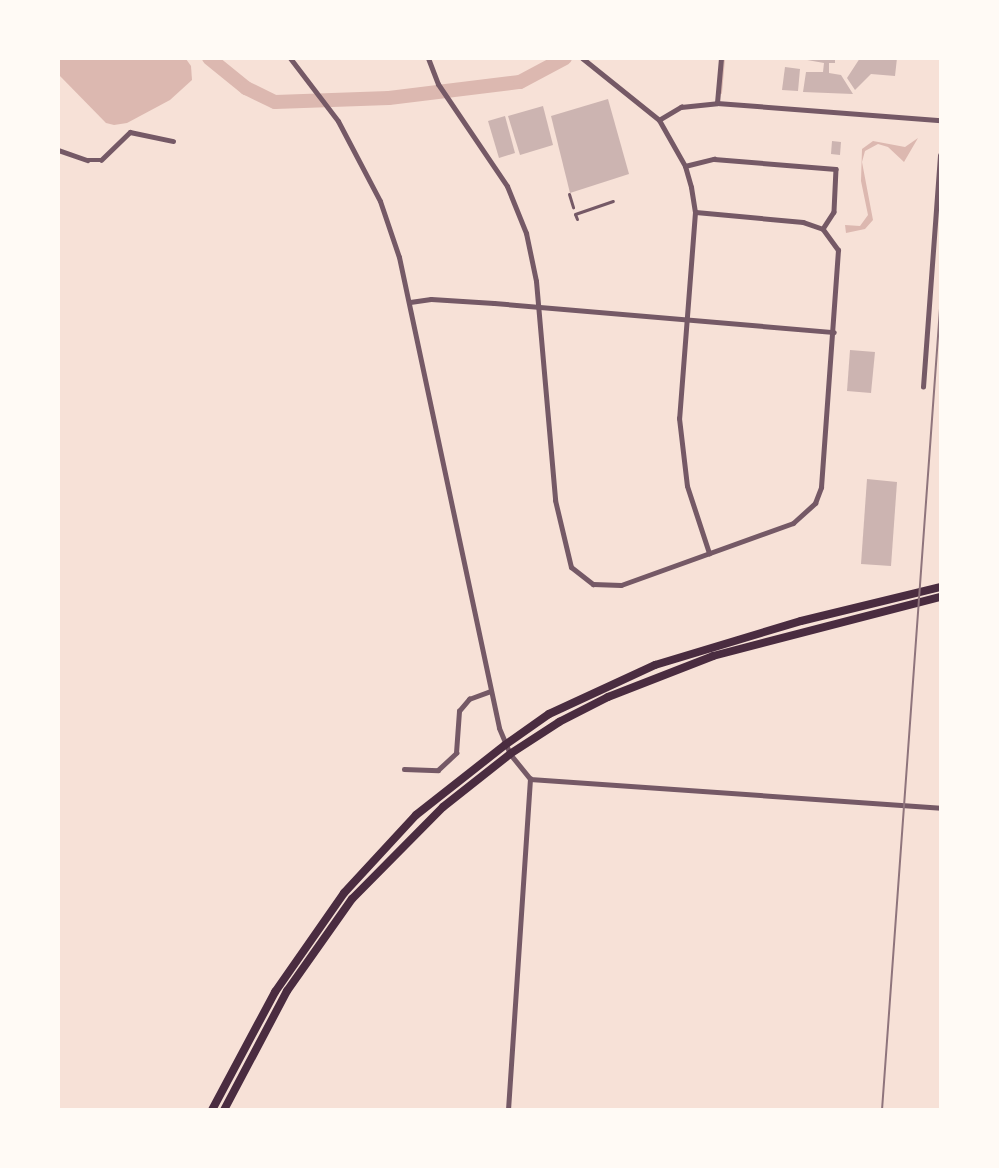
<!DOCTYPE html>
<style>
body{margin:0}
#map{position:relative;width:999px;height:1168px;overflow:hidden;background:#f7e1d7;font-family:"Nunito Sans",sans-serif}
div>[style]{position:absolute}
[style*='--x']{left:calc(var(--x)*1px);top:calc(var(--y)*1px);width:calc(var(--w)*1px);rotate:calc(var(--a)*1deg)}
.water>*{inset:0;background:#dcb8b0}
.stream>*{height:2px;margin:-1px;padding:0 1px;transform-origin:1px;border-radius:1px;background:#dcb8b0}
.river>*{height:14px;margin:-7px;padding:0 7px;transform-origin:7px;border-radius:7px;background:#dcb8b0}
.building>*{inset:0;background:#ccb4b1}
.pedestrian>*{height:3px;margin:-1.5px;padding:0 1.5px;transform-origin:1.5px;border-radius:1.5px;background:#755966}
.minor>*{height:4.5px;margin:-2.25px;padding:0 2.25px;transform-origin:2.25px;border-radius:2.25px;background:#755966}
.tertiary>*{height:5px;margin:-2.5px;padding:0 2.5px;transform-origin:2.5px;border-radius:2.5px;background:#755966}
.trunk>*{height:8px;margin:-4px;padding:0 4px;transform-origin:4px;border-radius:4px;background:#4a2c40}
.rail>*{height:2px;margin:-1px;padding:0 1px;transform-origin:1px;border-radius:1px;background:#8f747c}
span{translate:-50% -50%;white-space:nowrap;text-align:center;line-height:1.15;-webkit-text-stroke:6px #fffaf5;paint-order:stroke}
.frame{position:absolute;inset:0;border:60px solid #fffaf5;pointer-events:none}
</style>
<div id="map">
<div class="water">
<div style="clip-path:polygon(58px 59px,186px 59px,191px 66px,192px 80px,170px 100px,127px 123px,114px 125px,106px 123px,59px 75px)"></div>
<div style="clip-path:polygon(918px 138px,904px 162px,888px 147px,878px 144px,865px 151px,862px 162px,873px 220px,865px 229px,846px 233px,845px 225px,860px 226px,868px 215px,861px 181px,862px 149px,873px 141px,905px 147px)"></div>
</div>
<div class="stream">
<div style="--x:721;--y:93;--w:35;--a:-85"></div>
</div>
<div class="river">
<div style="--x:209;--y:58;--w:48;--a:39"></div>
<div style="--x:246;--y:88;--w:32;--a:26"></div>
<div style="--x:275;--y:102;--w:114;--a:-2"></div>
<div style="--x:389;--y:98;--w:132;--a:-7"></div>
<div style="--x:520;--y:82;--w:51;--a:-28.1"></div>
</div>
<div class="building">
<div style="clip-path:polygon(796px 58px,835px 58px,835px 63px,829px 63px,829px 73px,841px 75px,853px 94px,803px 92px,806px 72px,823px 72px,824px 63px)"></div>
<div style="clip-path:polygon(860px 58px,897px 58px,895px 76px,871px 74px,855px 90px,847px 78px)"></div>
<div style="clip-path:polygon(785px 67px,800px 69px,798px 91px,782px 90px)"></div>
<div style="clip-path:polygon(608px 99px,629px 174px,570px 193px,551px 116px)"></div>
<div style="clip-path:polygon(543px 106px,553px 145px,520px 155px,508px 116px)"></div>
<div style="clip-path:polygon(505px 116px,515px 153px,499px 158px,488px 121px)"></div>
<div style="clip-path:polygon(832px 141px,841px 142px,840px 155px,831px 154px)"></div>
<div style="clip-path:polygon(850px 350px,875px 352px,871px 393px,847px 391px)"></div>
<div style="clip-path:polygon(867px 479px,897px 482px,891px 566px,861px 564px)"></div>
</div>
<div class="pedestrian">
<div style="--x:569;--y:194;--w:14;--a:73"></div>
<div style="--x:577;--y:219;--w:5;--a:-112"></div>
<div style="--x:575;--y:214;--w:40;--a:-18.9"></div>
</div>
<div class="minor">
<div style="--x:717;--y:103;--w:45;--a:-84.9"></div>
<div style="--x:659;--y:120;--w:26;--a:-31"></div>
<div style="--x:681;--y:107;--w:36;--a:-6"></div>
<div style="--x:717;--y:103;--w:224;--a:4.4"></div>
<div style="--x:58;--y:150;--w:31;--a:19"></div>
<div style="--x:87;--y:160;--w:14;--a:0"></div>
<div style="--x:101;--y:160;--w:40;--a:-44"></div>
<div style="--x:130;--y:132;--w:44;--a:11.8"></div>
<div style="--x:685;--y:166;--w:30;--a:-14"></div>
<div style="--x:714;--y:159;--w:122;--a:4.7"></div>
<div style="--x:836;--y:169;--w:43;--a:92.7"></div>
<div style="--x:834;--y:212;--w:20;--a:123"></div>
<div style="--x:923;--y:387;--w:232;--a:-85.8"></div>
<div style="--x:404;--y:769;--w:34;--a:2"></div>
<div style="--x:438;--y:770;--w:25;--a:-43"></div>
<div style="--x:456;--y:753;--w:42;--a:-85.9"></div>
<div style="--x:459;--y:711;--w:16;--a:-50"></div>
<div style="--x:469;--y:699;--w:23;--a:-20"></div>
<div style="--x:530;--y:779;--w:411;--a:4"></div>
<div style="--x:508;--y:1110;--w:332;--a:-86.2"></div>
<div style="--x:530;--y:779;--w:32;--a:-129"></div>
</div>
<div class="tertiary">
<div style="--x:290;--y:58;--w:79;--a:52.7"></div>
<div style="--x:338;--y:121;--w:90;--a:62.3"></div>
<div style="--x:380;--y:201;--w:59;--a:71.3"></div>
<div style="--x:399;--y:257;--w:481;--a:78"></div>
<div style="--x:499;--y:728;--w:28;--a:67"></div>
<div style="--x:428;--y:58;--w:28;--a:69"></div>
<div style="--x:438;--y:84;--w:123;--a:55.9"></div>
<div style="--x:507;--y:186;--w:51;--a:68"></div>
<div style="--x:526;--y:233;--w:49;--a:78.2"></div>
<div style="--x:536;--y:281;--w:220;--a:85"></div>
<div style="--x:555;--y:500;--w:69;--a:76.6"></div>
<div style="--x:571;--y:567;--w:28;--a:38"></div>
<div style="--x:593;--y:584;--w:28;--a:2"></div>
<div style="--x:621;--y:585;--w:183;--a:-19.8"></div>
<div style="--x:793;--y:523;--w:30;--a:-42"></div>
<div style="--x:815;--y:503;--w:17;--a:-69"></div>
<div style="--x:821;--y:487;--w:238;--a:-85.9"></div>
<div style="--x:838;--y:250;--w:26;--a:-126"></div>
<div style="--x:823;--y:229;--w:21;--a:-161"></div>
<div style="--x:803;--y:222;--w:108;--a:-174.7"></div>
<div style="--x:582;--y:58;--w:99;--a:38.8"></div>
<div style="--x:659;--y:120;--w:53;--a:60.5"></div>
<div style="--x:685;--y:166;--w:22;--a:74"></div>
<div style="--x:691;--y:187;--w:25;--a:81"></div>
<div style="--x:695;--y:212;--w:207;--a:94.4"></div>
<div style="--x:679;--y:418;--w:68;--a:83.3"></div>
<div style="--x:687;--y:486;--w:71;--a:71.8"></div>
<div style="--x:410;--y:302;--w:21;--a:-8"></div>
<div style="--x:431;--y:299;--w:63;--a:3.6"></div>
<div style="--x:494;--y:303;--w:341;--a:4.9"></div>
</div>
<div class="trunk">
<div style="--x:212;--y:1110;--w:134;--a:-61.9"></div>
<div style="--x:275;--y:992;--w:121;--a:-55.1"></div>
<div style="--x:344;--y:893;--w:106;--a:-47.3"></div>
<div style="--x:416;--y:815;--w:113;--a:-38.2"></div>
<div style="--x:505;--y:745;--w:54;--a:-35.2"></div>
<div style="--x:549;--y:714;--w:117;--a:-24.8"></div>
<div style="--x:655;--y:665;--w:152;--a:-16.8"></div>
<div style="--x:801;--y:621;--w:143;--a:-13.7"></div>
<div style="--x:224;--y:1110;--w:135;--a:-62.1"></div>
<div style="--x:287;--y:991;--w:113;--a:-54.8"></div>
<div style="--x:352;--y:899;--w:129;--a:-45.3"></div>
<div style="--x:443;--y:807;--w:85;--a:-38.3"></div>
<div style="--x:510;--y:754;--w:59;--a:-33.1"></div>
<div style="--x:559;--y:722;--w:55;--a:-27"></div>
<div style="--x:608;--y:697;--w:113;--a:-21.3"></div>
<div style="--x:713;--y:656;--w:235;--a:-14.6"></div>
</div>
<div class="rail">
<div style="--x:882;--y:1110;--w:804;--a:-85.86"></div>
</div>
<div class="frame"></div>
</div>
